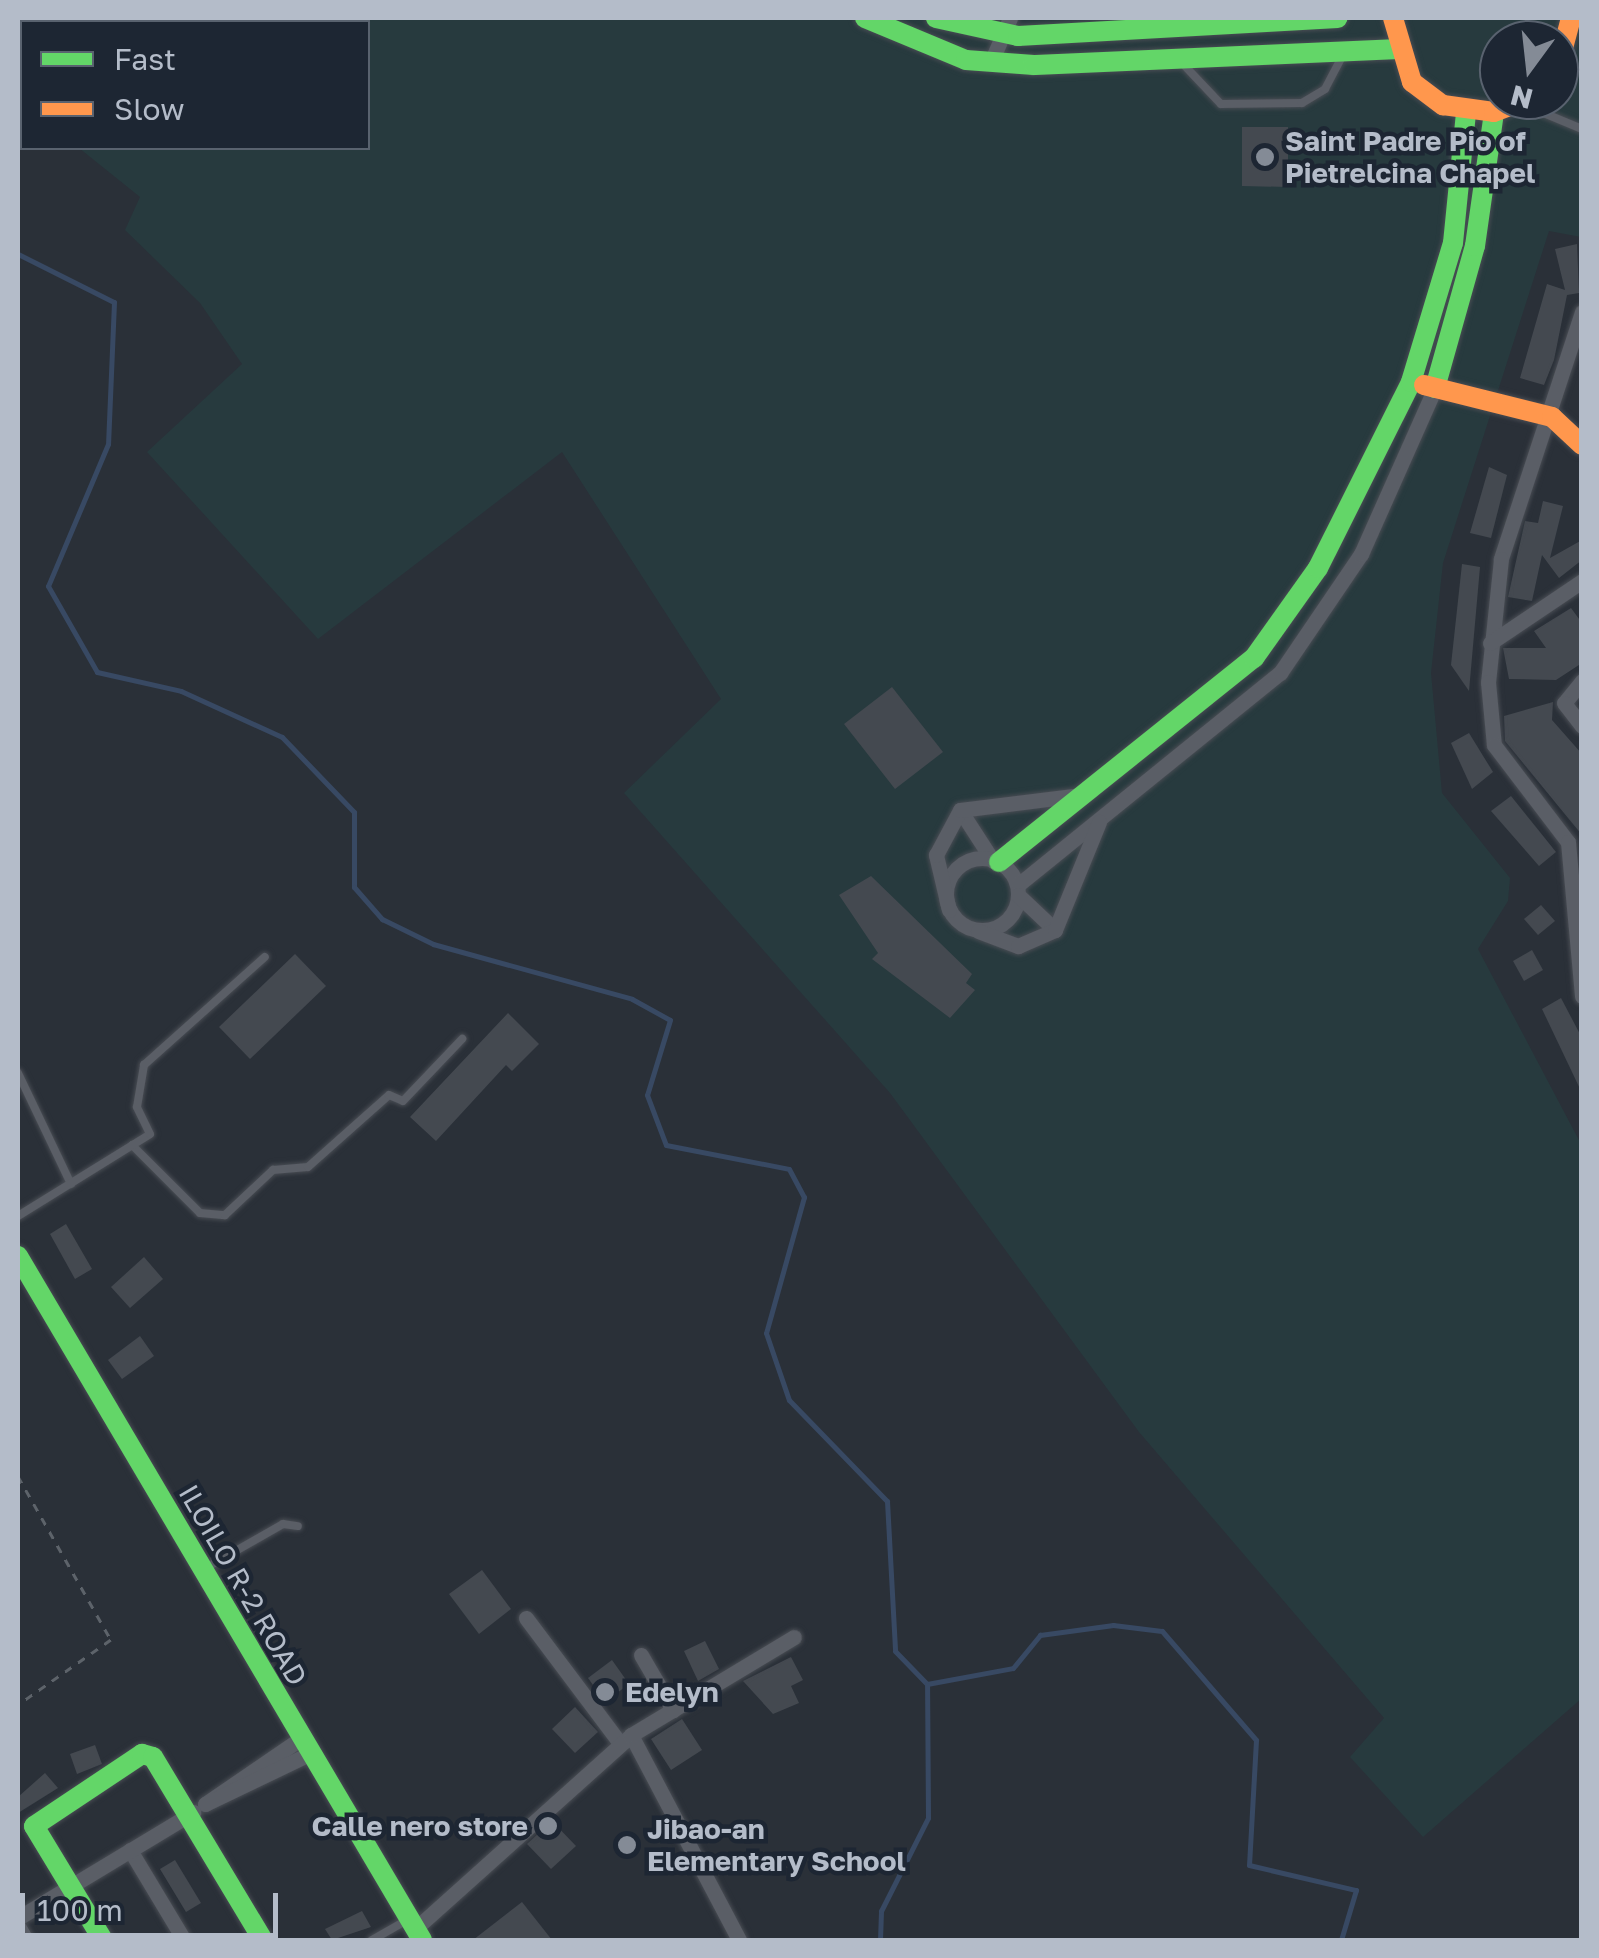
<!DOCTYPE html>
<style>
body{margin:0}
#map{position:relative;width:1599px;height:1958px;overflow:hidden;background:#2a3038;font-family:"Golos Text",sans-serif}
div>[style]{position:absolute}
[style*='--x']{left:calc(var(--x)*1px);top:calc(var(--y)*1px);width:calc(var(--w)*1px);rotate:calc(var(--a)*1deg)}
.green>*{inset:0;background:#273a3e}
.stream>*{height:5px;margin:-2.5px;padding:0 2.5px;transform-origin:2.5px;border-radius:2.5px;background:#384963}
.building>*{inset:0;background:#444950}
.path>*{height:2.5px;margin-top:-1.25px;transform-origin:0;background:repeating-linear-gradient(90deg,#5d636a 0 8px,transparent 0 16px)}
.roads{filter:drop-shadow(0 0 2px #484c53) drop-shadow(0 0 2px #484c53)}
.lane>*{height:8px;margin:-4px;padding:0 4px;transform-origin:4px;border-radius:4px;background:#5a5e66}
.street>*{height:15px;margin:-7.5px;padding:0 7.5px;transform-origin:7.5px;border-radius:7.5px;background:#5a5e66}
.street>.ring{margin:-7.5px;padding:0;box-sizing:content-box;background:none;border:15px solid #5a5e66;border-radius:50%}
.fast>*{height:20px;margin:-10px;padding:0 10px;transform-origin:10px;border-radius:10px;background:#63d668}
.slow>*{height:20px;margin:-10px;padding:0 10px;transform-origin:10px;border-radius:10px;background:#ff974d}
.dots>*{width:28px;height:28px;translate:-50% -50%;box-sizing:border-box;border:5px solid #1d2633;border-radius:50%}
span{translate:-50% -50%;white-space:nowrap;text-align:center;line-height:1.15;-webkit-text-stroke:9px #1d2633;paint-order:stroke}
.poi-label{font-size:28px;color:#b4bcc9;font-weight:700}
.left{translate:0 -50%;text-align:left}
.right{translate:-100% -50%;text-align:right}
.street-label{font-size:28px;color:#b4bcc9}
.frame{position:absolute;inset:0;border:20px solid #b4bcc9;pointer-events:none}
.legend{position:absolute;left:20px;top:20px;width:350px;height:130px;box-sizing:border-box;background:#1d2633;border:2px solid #59626f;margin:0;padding:12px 18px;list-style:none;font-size:30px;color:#b4bcc9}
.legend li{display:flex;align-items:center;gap:20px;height:50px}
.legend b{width:50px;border:2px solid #59626f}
.north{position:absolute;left:1479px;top:20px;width:100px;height:100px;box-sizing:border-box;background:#1d2633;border:2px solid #59626f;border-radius:50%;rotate:195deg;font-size:28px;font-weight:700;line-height:40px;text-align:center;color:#b4bcc9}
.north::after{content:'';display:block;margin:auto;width:35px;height:45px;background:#848b96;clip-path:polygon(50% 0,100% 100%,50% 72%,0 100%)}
.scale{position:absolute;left:20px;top:1893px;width:258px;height:45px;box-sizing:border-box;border:5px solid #b4bcc9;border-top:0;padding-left:12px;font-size:30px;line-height:35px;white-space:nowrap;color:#b4bcc9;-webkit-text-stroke:8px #1d2633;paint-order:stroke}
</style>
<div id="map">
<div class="green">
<div style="clip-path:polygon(evenodd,18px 18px,1581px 18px,1581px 237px,1549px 231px,1443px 563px,1431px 673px,1442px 793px,1510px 878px,1508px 901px,1478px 949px,1581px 1144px,1581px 1699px,1423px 1837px,1350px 1757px,1384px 1718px,1139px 1432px,890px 1093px,624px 793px,721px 699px,562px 452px,318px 639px,147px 452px,242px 364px,200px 303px,125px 230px,140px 197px,79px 148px,368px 148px,368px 22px,22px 22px,22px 49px,18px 18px,1499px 40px,1559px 40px,1559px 100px,1499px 100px,1499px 40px)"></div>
</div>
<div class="stream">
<div style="--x:18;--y:254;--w:107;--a:26.6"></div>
<div style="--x:114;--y:302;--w:142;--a:92.4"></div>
<div style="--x:108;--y:444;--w:154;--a:112.9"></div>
<div style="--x:48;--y:586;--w:99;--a:60.3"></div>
<div style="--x:97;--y:672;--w:86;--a:12.7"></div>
<div style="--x:181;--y:691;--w:111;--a:24.5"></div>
<div style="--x:282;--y:737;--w:104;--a:46.2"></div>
<div style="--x:354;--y:812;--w:75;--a:90"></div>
<div style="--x:354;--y:887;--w:43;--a:48.8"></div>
<div style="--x:382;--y:919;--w:57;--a:26.1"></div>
<div style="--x:433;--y:944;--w:206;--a:15.4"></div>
<div style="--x:632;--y:999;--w:43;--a:28.9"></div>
<div style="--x:670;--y:1020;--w:78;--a:107"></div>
<div style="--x:647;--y:1095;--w:53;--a:69.2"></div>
<div style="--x:666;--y:1145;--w:125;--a:11"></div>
<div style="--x:789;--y:1169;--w:32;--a:62"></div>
<div style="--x:804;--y:1197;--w:141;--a:105.6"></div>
<div style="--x:766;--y:1333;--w:71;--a:71.1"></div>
<div style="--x:789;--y:1400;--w:141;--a:45.9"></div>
<div style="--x:887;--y:1501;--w:150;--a:86.9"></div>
<div style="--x:895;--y:1651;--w:46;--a:45.9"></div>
<div style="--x:927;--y:1684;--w:87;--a:-10.5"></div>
<div style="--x:1013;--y:1668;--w:43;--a:-50.7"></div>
<div style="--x:1040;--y:1635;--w:74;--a:-7.8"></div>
<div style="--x:1113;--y:1625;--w:49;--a:7"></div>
<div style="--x:1162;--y:1631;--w:144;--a:49.2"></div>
<div style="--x:1256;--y:1740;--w:125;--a:93.2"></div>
<div style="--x:1249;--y:1865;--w:110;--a:13.2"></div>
<div style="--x:1356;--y:1890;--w:52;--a:106.7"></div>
<div style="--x:880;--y:1940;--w:29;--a:-88"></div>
<div style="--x:881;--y:1911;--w:104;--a:-63.2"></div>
<div style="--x:928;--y:1818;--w:133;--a:-90.4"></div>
</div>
<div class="building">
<div style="clip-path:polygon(1242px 127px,1288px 127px,1288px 187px,1242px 186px)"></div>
<div style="clip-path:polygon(1577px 244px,1579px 293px,1567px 295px,1554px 360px,1544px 385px,1520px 378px,1547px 284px,1565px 290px,1555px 249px)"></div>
<div style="clip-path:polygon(1489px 467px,1507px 475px,1491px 538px,1470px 533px)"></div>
<div style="clip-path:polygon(1543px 501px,1563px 506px,1550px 558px,1582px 540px,1582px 560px,1559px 578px,1542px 555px,1532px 601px,1508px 597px,1525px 521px,1538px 523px)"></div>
<div style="clip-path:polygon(1462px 564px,1480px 567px,1469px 691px,1451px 665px)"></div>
<div style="clip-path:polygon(1571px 608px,1582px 623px,1582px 663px,1556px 680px,1509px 679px,1503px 648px,1546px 648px,1534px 631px)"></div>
<div style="clip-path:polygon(892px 687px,943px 752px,895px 789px,844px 724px)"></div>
<div style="clip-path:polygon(1553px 702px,1552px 720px,1582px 754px,1582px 835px,1505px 741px,1504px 716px)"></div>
<div style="clip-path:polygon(1469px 733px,1493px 772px,1472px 789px,1451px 743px)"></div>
<div style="clip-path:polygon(1511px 796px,1556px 852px,1539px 866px,1491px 811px)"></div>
<div style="clip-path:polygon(871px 876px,972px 974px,966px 983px,975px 990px,950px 1018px,872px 959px,878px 953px,839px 895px)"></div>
<div style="clip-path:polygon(1541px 905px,1555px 921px,1538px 935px,1524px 919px)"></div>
<div style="clip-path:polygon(1532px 950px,1543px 970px,1524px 981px,1513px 961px)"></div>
<div style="clip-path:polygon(295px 954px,326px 986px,250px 1059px,219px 1027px)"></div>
<div style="clip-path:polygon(1561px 998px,1582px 1038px,1582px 1093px,1542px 1009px)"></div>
<div style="clip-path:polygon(508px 1013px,539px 1044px,512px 1071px,506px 1065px,436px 1141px,410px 1117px)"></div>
<div style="clip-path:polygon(66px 1224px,92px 1269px,75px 1279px,50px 1234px)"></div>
<div style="clip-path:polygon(144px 1257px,163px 1279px,130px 1308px,111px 1287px)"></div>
<div style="clip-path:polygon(140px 1336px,154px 1356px,122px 1379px,108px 1360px)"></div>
<div style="clip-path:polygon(482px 1570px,511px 1609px,479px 1634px,449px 1594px)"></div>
<div style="clip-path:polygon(705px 1641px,719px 1669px,698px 1681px,684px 1651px)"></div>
<div style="clip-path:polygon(791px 1657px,803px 1680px,791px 1686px,799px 1703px,773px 1714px,743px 1681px)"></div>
<div style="clip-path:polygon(612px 1660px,629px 1684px,605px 1702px,588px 1678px)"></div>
<div style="clip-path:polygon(575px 1707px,598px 1732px,575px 1753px,552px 1729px)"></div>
<div style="clip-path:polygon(682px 1719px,702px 1750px,671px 1770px,651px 1739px)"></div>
<div style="clip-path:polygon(95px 1745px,102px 1764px,77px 1774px,70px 1754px)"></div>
<div style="clip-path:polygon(45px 1773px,58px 1788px,18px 1813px,18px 1797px)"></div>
<div style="clip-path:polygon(552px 1821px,576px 1846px,551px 1869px,527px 1844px)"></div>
<div style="clip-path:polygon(175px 1860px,201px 1903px,186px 1912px,160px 1869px)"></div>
<div style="clip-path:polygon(522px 1902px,552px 1940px,473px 1940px)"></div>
<div style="clip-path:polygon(362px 1911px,371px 1927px,332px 1940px,325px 1929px)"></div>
</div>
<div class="path">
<div style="--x:18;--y:1476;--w:189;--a:60.4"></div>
<div style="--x:111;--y:1640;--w:113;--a:145"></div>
</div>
<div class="roads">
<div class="lane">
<div style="--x:1183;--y:64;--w:55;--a:46.5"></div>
<div style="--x:1221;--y:104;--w:81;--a:-0.7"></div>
<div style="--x:1302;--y:103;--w:27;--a:-31"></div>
<div style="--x:1325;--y:89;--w:41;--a:-62.2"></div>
<div style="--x:1522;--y:104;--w:65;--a:22.6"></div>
<div style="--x:18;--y:1073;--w:123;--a:64.5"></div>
<div style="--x:132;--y:1145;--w:96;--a:45"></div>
<div style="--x:200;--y:1213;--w:25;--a:5"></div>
<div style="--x:225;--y:1215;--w:66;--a:-43.2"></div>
<div style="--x:273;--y:1170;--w:35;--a:-5"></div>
<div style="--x:308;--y:1167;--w:108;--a:-41.6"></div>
<div style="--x:389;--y:1095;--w:15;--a:23"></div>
<div style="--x:403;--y:1101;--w:86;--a:-46.4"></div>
<div style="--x:18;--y:1216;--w:155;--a:-31.8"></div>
<div style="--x:150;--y:1134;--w:30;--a:-116"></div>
<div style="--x:137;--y:1107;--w:43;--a:-80.5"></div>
<div style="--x:144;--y:1065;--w:162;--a:-41.8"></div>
<div style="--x:204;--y:1569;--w:91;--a:-29.7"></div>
<div style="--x:283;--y:1524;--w:15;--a:8"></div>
<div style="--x:372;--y:1940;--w:40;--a:-29.7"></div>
</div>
<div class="street">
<div style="--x:991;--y:62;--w:48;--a:-66.6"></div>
<div style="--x:1582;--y:312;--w:260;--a:108.2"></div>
<div style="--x:1501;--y:559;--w:124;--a:96"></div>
<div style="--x:1488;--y:682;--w:63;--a:84.6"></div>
<div style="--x:1494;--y:745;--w:122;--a:52.7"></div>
<div style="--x:1568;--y:842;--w:155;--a:84.8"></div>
<div style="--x:1490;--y:643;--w:111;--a:-34"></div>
<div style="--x:1582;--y:681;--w:28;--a:129"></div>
<div style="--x:1564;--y:703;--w:29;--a:52"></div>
<div style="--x:960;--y:810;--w:61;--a:57.1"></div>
<div class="ring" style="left:946px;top:858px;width:57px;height:57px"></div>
<div style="--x:1019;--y:884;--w:336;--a:-39"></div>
<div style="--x:1280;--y:673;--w:144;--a:-55.8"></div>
<div style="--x:1361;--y:554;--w:182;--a:-66"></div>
<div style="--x:1018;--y:895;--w:51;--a:43.4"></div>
<div style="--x:949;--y:910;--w:57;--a:-103.3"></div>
<div style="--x:936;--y:855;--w:51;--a:-61.9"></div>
<div style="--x:960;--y:810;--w:122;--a:-7.1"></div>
<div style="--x:978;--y:931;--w:43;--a:20.6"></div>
<div style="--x:1018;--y:946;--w:40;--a:-23.4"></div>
<div style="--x:1055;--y:930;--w:117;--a:-67.8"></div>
<div style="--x:526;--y:1618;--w:156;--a:53.1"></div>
<div style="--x:641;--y:1655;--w:64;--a:59.8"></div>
<div style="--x:631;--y:1735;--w:232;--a:62.2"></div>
<div style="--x:300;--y:1739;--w:115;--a:145.6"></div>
<div style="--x:205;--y:1804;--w:115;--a:-25.7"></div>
<div style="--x:130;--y:1850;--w:105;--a:59"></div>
<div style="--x:18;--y:1918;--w:205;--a:-31.1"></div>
<div style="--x:18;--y:1926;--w:16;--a:60"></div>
<div style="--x:415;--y:1929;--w:290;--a:-41.9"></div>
<div style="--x:631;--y:1735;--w:190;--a:-31"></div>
</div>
<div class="fast">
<div style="--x:865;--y:18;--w:109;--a:22.6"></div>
<div style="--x:966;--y:60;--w:68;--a:4.2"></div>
<div style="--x:1034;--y:65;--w:361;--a:-2.5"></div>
<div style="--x:936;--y:18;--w:84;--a:12.4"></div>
<div style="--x:1018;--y:36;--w:320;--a:-3.2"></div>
<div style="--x:1435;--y:388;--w:148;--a:-74.3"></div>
<div style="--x:1475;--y:246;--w:135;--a:-81.9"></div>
<div style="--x:999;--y:862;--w:327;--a:-38.7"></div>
<div style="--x:1254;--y:658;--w:110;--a:-54.6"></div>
<div style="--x:1318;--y:568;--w:208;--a:-63.4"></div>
<div style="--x:1411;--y:382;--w:145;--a:-73.2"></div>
<div style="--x:1453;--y:243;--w:132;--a:-84.3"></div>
<div style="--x:18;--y:1256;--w:794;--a:59.43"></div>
<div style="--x:103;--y:1940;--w:133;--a:-121.2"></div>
<div style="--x:34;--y:1826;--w:130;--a:-33.7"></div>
<div style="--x:142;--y:1754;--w:11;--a:15"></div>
<div style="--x:153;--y:1757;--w:214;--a:59"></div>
</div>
<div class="slow">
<div style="--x:1393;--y:18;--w:67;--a:73.5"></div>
<div style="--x:1412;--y:82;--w:39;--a:37"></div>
<div style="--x:1443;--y:105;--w:51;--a:7.8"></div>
<div style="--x:1494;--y:112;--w:34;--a:-21"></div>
<div style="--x:1559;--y:63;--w:47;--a:-75.1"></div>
<div style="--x:1424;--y:385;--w:132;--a:14"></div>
<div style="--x:1552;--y:417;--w:41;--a:43"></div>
</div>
</div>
<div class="dots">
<div style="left:1265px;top:157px;background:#848b96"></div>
<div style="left:605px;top:1692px;background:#848b96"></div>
<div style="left:548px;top:1826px;background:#848b96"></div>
<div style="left:627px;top:1845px;background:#848b96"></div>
</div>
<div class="poi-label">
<span class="left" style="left:1285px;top:157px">Saint Padre Pio of<br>Pietrelcina Chapel</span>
<span class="left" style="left:625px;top:1692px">Edelyn</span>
<span class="right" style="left:528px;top:1826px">Calle nero store</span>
<span class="left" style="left:647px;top:1845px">Jibao-an<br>Elementary School</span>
</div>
<div class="street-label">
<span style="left:243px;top:1585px;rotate:60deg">ILOILO R-2 ROAD</span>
</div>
<div class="frame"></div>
<ul class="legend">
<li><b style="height:12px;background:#63d668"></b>Fast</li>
<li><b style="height:12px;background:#ff974d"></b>Slow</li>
</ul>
<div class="north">N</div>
<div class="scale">100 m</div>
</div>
